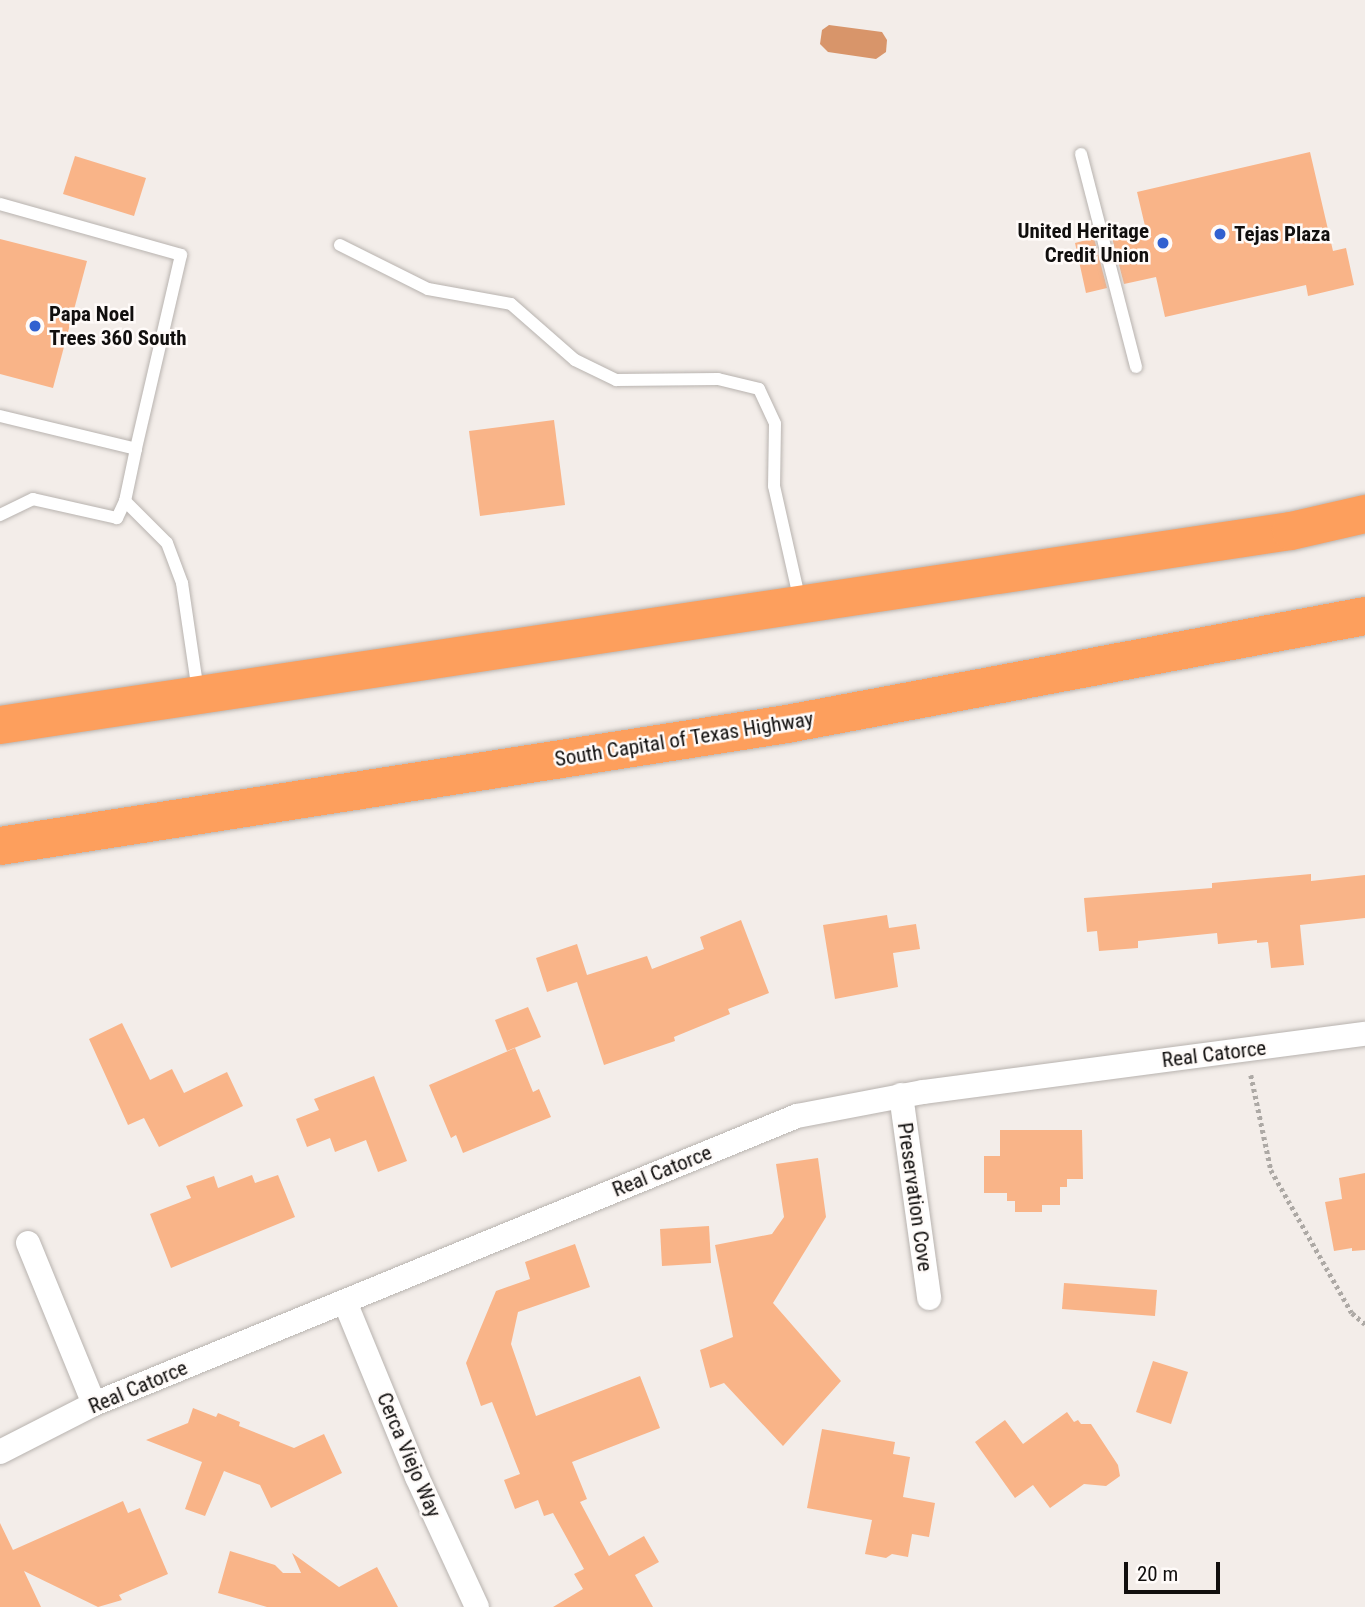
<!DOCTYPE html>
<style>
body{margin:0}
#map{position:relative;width:1365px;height:1607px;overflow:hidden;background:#f3ede9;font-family:"Roboto Condensed",sans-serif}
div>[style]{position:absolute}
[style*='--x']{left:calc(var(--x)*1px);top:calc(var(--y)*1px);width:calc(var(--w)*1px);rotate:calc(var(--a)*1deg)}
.water>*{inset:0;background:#d8956a}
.building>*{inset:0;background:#f9b488}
.path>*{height:4.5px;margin-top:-2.25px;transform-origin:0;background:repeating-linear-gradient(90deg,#ada9a5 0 3.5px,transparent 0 7px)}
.roads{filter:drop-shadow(0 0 2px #b8b3af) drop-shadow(0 0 2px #b8b3af)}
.lane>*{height:12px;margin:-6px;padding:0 6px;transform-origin:6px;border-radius:6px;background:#fff}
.street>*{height:24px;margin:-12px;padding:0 12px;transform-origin:12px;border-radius:12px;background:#fff}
.highway>*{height:38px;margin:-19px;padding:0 19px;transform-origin:19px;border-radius:19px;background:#fd9f5d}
.dots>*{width:19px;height:19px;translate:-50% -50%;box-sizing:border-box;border:4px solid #fffbf9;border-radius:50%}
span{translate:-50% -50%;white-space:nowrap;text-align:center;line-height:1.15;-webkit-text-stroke:5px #fffbf9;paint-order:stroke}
.poi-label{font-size:21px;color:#110f0e;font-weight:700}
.right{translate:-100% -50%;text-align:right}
.left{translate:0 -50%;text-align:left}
.street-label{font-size:21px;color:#110f0e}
.scale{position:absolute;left:1124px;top:1562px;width:96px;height:32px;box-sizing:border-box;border:4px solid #110f0e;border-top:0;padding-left:9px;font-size:21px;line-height:24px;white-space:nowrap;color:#110f0e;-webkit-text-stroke:5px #fffbf9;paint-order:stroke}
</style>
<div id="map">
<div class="water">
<div style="clip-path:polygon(829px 25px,882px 32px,887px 40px,886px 52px,876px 59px,828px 52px,820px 44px,822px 30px)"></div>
</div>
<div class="building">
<div style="clip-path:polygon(1310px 152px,1333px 251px,1346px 248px,1354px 285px,1308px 296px,1306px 285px,1165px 317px,1156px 277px,1124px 284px,1111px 234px,1145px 226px,1137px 192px)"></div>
<div style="clip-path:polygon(75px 156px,146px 178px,134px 216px,63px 194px)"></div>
<div style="clip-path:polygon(1094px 238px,1107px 288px,1086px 293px,1075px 243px)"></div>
<div style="clip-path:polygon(0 239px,87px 261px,53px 388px,0 374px)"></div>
<div style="clip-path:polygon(554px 420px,565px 505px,480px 516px,469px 431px)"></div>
<div style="clip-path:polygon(1311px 874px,1311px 881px,1365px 875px,1365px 918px,1300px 925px,1304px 965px,1271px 968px,1268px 942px,1257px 943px,1257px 940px,1218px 944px,1217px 933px,1138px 941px,1138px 948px,1099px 951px,1097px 931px,1087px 932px,1084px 898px,1212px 888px,1212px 883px)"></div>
<div style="clip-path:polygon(887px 915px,889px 928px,916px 924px,920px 949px,893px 953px,898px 987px,835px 999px,823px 925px)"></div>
<div style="clip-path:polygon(741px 920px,769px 993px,728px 1009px,730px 1014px,674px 1037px,675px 1041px,604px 1065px,577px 982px,547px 992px,536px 958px,577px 944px,587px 975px,647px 956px,652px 969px,704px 949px,700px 937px)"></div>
<div style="clip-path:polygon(528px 1007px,541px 1037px,507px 1051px,495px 1020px)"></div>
<div style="clip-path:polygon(122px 1023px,150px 1080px,172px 1069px,184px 1093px,227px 1072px,243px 1106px,159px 1147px,144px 1118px,128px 1125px,89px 1039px)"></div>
<div style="clip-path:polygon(515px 1048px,533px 1092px,539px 1089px,551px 1117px,463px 1153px,456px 1135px,451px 1138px,429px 1085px)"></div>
<div style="clip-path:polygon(374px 1076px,407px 1161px,378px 1172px,366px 1140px,335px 1152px,330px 1138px,307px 1147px,296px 1119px,319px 1110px,314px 1099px)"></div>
<div style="clip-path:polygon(1000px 1130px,1082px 1130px,1083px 1179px,1067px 1179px,1067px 1187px,1060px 1187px,1060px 1205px,1042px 1205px,1042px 1212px,1015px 1212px,1015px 1201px,1007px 1201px,1007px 1193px,984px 1193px,984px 1156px,1000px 1156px)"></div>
<div style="clip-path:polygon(818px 1158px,826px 1217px,773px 1303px,841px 1381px,783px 1446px,724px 1383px,710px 1388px,700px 1350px,733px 1337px,715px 1245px,772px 1234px,784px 1217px,776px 1164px)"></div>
<div style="clip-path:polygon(1365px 1173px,1365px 1250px,1352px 1251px,1352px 1248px,1334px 1251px,1325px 1202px,1342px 1199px,1339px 1178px)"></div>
<div style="clip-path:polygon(252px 1175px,255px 1183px,278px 1175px,295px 1217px,171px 1268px,150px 1214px,191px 1198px,186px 1186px,214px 1176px,218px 1188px)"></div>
<div style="clip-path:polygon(709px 1226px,711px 1263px,662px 1266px,660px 1229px)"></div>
<div style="clip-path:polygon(575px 1244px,590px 1287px,518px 1312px,511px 1344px,536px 1416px,640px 1376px,660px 1428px,572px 1462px,587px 1499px,580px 1502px,609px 1556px,644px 1536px,659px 1562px,635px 1575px,653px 1607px,553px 1607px,583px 1589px,574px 1574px,584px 1569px,553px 1513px,544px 1516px,538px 1500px,515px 1509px,504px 1480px,520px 1474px,492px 1402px,481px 1406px,466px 1363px,496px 1291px,530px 1279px,525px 1262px)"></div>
<div style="clip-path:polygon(1064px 1283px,1157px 1290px,1155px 1316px,1062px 1309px)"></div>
<div style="clip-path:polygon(1153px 1361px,1188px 1372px,1171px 1424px,1136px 1412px)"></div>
<div style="clip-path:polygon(193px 1408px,216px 1417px,218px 1413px,240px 1422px,239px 1426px,294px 1448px,324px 1434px,342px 1473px,271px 1508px,260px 1485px,224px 1471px,205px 1516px,185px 1509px,202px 1462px,146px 1440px,188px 1423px)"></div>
<div style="clip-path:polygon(1067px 1412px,1074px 1422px,1078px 1420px,1081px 1424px,1091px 1424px,1118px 1465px,1120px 1476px,1106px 1486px,1084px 1484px,1050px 1508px,1033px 1485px,1015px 1498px,975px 1442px,1005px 1420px,1023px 1444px)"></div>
<div style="clip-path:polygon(822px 1429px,895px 1442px,893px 1454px,910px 1457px,903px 1497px,935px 1503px,929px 1537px,912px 1534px,908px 1557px,892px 1554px,886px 1558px,865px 1554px,872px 1520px,807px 1508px)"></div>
<div style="clip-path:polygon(123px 1501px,128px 1513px,140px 1508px,168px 1574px,119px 1595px,122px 1600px,98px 1607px,24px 1571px,41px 1607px,0 1607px,0 1523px,13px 1550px)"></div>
<div style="clip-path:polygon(230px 1551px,275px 1565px,283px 1573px,301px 1573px,292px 1553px,339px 1587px,377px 1567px,398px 1607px,267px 1607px,218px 1593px)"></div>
</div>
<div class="path">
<div style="--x:1251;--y:1075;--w:97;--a:78.1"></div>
<div style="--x:1271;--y:1170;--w:164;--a:60.5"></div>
<div style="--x:1352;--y:1313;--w:17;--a:40"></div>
</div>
<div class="roads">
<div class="lane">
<div style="--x:1081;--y:154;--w:220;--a:75.5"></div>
<div style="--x:0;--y:204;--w:188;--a:15.7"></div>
<div style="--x:181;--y:255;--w:199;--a:103.1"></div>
<div style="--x:340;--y:245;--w:98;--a:26.6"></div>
<div style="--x:428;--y:289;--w:84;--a:10.2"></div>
<div style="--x:511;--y:304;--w:85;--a:41.2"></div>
<div style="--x:575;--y:360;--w:46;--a:26"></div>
<div style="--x:616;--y:380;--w:102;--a:-0.6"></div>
<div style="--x:718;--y:379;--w:42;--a:13.7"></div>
<div style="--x:759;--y:389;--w:38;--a:65"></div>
<div style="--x:775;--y:424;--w:62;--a:90.9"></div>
<div style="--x:774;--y:486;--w:118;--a:77.3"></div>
<div style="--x:0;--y:416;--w:140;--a:13.6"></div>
<div style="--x:136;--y:449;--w:53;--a:101.9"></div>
<div style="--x:125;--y:501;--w:19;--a:115"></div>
<div style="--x:117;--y:518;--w:86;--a:-167.3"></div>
<div style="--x:33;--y:499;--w:37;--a:154"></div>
<div style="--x:125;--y:501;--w:59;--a:45"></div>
<div style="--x:167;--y:543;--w:43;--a:69.4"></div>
<div style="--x:182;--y:583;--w:110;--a:81.6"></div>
</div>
<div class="street">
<div style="--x:901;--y:1095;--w:205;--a:82.1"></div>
<div style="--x:28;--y:1243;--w:174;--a:67.7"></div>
<div style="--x:345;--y:1302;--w:189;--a:67.6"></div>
<div style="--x:417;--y:1477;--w:143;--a:65.2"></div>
<div style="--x:0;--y:1452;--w:106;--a:-27.1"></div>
<div style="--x:94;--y:1404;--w:760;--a:-22.28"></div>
<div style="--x:797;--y:1116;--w:128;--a:-10.8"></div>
<div style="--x:923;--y:1092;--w:446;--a:-7.5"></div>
</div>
<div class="highway">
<div style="--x:0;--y:725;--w:1305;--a:-8.55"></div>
<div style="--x:1291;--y:531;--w:76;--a:-12.9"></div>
<div style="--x:0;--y:846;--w:796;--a:-8.81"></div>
<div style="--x:787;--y:724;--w:588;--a:-10.58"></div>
</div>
</div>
<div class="dots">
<div style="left:1220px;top:234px;background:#3261d0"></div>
<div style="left:1163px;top:243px;background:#3261d0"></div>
<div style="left:35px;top:326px;background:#3261d0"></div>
</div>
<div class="poi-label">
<span class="right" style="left:1149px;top:243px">United Heritage<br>Credit Union</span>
<span class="left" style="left:1234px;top:234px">Tejas Plaza</span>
<span class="left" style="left:49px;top:326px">Papa Noel<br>Trees 360 South</span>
</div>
<div class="street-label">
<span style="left:684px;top:739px;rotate:-9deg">South Capital of Texas Highway</span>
<span style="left:1214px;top:1054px;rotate:-7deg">Real Catorce</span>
<span style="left:662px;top:1171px;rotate:-22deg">Real Catorce</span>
<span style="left:915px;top:1197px;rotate:82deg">Preservation Cove</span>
<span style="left:138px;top:1387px;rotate:-23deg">Real Catorce</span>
<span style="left:409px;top:1455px;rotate:67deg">Cerca Viejo Way</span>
</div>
<div class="scale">20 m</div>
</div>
